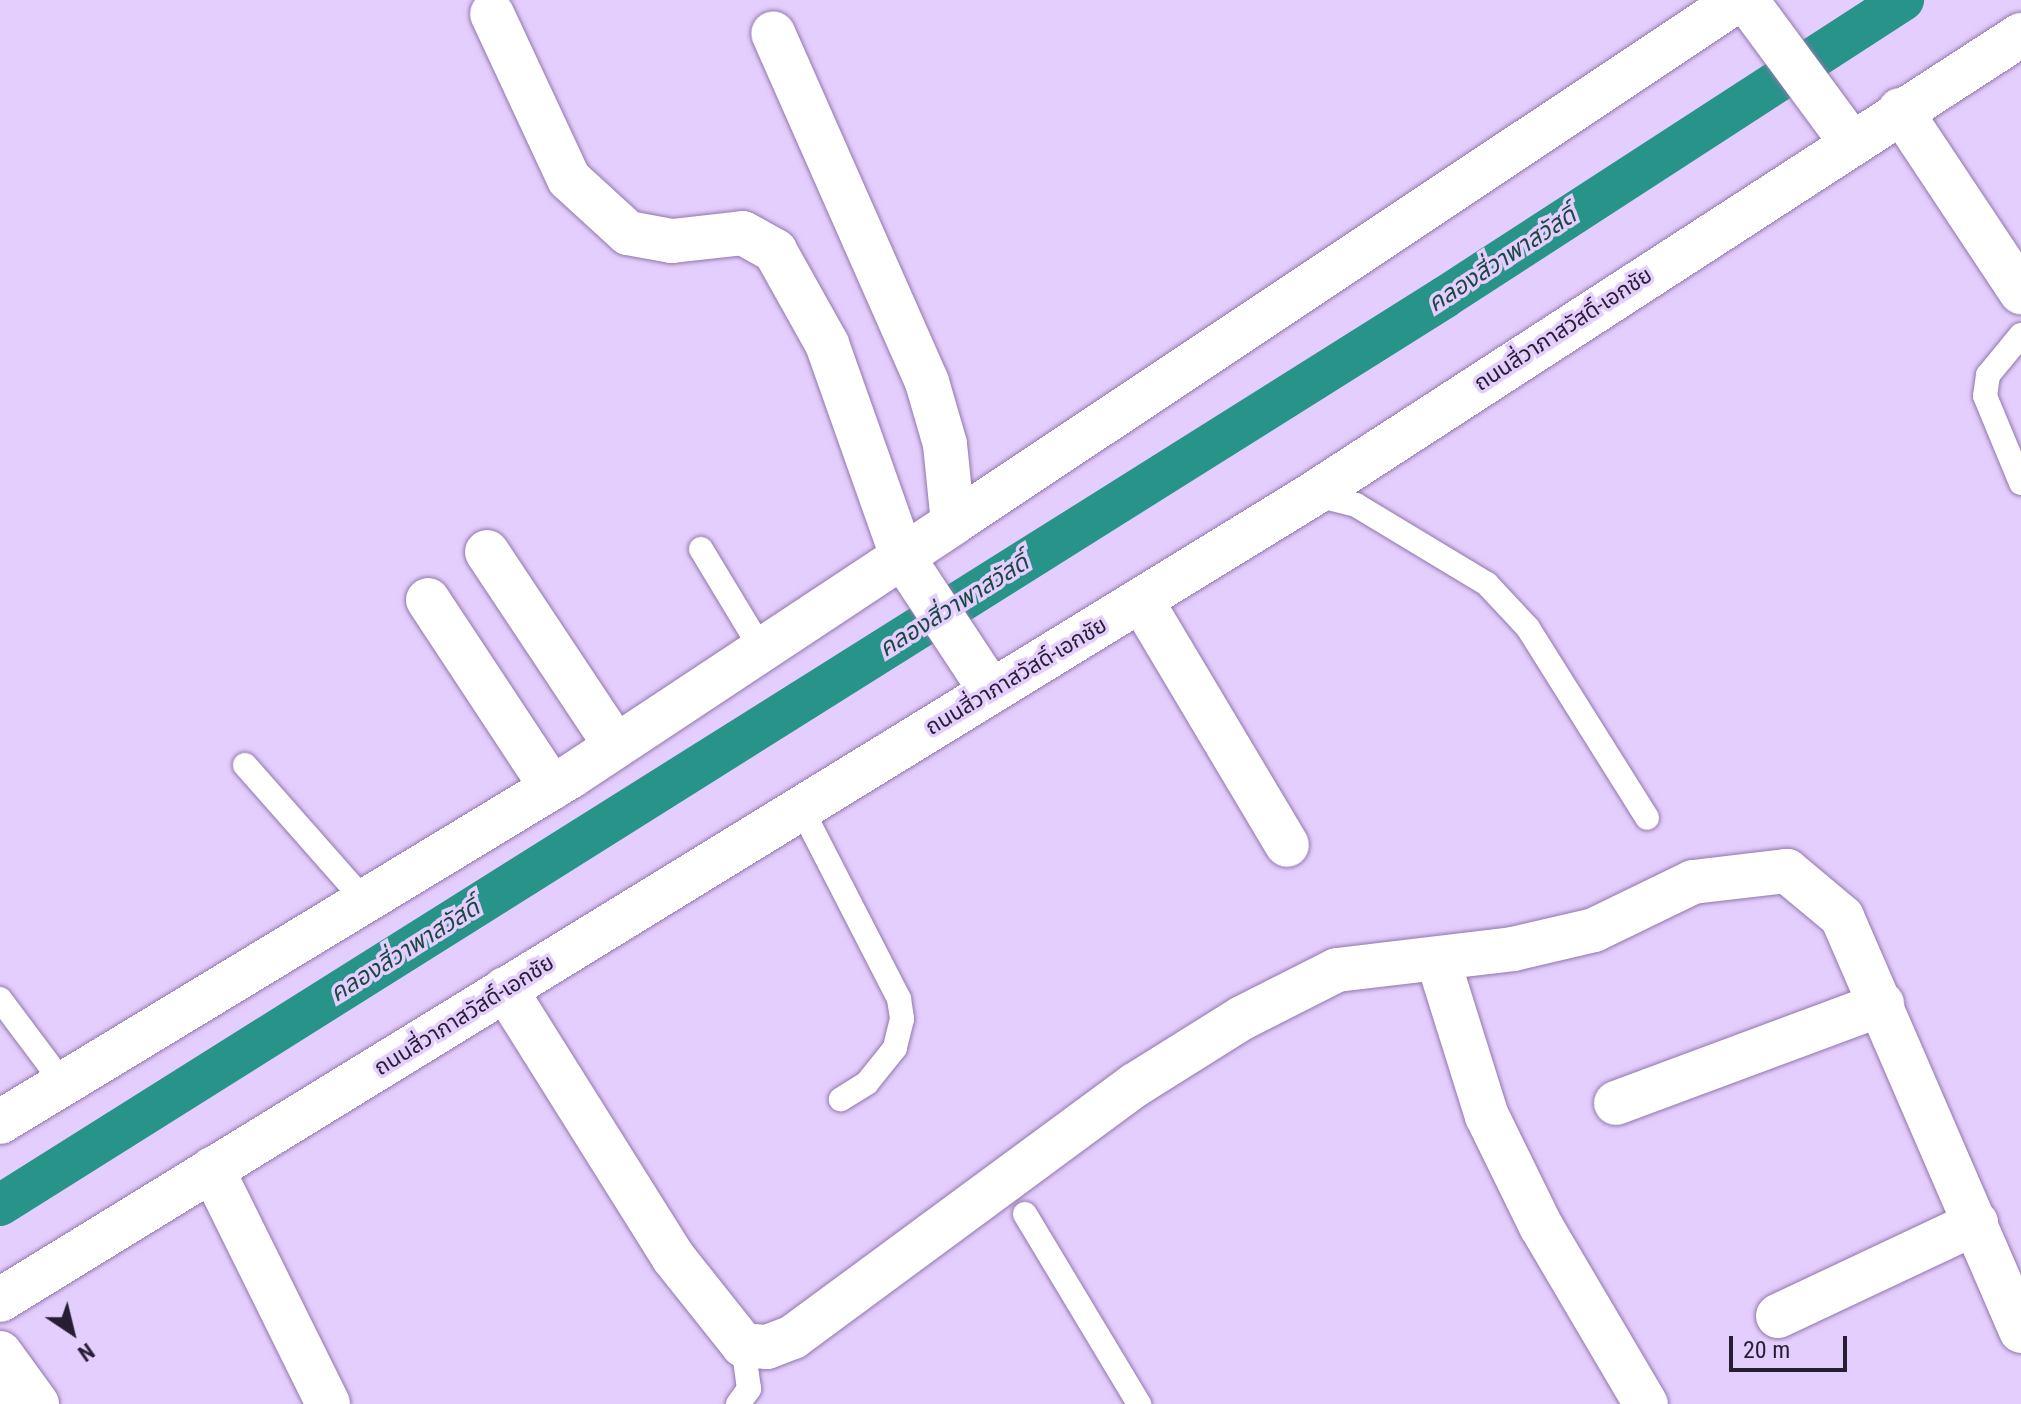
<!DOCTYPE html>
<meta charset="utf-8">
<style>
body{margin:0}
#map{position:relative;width:2021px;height:1404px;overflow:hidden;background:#e4cefd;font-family:"Roboto Condensed","Noto Sans Thai",sans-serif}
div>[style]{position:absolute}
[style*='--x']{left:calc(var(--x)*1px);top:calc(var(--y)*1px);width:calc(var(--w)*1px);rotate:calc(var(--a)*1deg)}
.canal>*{height:42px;margin:-21px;padding:0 21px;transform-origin:21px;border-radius:21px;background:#279389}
.roads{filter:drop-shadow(0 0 2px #9077ac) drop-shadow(0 0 2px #9077ac)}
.service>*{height:24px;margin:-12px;padding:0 12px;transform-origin:12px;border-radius:12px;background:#fff}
.minor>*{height:44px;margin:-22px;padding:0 22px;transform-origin:22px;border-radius:22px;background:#fff}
.tertiary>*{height:44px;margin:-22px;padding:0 22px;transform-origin:22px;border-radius:22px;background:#fff}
span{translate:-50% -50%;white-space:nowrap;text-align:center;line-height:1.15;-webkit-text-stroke:7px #e4cefd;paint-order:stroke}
.street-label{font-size:22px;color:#281e33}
.water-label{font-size:24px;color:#1a4843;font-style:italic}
.north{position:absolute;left:32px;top:1292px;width:80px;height:80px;-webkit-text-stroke:6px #e4cefd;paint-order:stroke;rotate:145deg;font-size:22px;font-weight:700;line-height:32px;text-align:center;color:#281e33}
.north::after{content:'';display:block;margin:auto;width:28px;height:36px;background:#281e33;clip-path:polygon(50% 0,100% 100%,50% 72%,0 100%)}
.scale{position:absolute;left:1729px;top:1336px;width:118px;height:36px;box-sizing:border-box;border:4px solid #281e33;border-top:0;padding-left:10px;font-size:24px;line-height:28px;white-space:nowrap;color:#281e33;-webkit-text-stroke:6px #e4cefd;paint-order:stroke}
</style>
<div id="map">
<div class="canal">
<div style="--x:0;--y:1205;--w:1707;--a:-32.14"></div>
<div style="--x:1445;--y:297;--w:546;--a:-32.96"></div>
</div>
<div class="roads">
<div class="service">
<div style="--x:2021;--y:335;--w:52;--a:129.5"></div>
<div style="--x:1988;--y:375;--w:21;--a:98"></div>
<div style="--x:1985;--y:396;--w:94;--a:67.5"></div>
<div style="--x:1313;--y:494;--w:44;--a:14.3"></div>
<div style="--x:1356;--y:505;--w:153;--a:31.1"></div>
<div style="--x:1487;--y:584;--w:60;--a:47"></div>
<div style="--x:1528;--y:628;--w:224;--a:57.9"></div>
<div style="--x:701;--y:549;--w:118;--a:58.9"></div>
<div style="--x:245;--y:765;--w:180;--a:48.6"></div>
<div style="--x:801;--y:808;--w:215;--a:62.8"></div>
<div style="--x:899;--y:999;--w:20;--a:81"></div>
<div style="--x:902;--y:1019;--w:30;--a:104"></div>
<div style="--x:895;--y:1048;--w:45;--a:128.7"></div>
<div style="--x:867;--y:1083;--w:31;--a:148"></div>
<div style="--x:0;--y:999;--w:109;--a:53.2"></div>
<div style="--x:1025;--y:1214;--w:222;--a:59"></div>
<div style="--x:0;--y:1402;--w:29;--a:-34"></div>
<div style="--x:738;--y:1404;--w:19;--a:-54"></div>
<div style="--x:749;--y:1389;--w:44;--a:-97.8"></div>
</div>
<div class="minor">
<div style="--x:1746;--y:0;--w:175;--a:53.6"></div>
<div style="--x:492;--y:14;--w:182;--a:65"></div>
<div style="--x:569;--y:179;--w:80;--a:42.5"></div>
<div style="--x:628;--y:233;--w:45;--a:10.3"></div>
<div style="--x:672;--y:241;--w:71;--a:-6.4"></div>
<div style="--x:743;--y:233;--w:37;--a:29"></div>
<div style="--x:775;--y:251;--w:107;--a:60.8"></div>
<div style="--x:827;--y:344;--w:225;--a:70.5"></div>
<div style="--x:902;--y:556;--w:162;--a:56.6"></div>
<div style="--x:1900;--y:110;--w:219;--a:56.4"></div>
<div style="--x:953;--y:523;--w:943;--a:-33.67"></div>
<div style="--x:487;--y:552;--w:233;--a:56.4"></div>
<div style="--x:428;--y:600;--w:225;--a:56.6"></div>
<div style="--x:1141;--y:600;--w:285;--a:59.2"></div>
<div style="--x:1438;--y:960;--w:164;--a:72.6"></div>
<div style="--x:1487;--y:1116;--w:123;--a:63.9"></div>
<div style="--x:1541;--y:1226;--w:207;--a:59.5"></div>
<div style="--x:505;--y:989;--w:316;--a:57.9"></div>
<div style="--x:673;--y:1257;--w:112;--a:51.5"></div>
<div style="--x:743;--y:1345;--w:24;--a:5"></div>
<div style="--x:767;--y:1347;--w:28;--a:-21"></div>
<div style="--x:793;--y:1337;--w:425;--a:-36.4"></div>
<div style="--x:1135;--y:1085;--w:126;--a:-32.1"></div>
<div style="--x:1242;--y:1018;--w:106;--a:-26.8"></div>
<div style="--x:1337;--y:970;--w:177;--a:-6.8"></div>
<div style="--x:1513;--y:949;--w:83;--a:-13.2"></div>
<div style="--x:1594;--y:930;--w:110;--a:-25.9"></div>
<div style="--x:1693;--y:882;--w:95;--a:-6.7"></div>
<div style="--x:1787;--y:871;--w:72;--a:39.9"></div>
<div style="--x:1842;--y:917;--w:451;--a:66.6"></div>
<div style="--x:1616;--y:1103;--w:284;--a:-20.4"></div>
<div style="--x:0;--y:1122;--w:668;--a:-31.21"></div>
<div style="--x:571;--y:776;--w:458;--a:-33.5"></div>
<div style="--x:953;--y:523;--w:79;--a:-95.8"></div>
<div style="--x:945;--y:444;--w:65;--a:-106.2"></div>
<div style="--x:927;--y:382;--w:381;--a:-113.8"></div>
<div style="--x:212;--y:1169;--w:262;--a:63.7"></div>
<div style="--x:1778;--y:1316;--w:219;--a:-25.2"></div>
<div style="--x:0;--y:1353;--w:63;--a:54"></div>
</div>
<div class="tertiary">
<div style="--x:0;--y:1300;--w:1541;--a:-31.54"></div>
<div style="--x:1313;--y:494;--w:844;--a:-32.96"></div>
</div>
</div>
<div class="street-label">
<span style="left:1563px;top:329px;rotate:-33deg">ถนนสี่วาภาสวัสดิ์-เอกชัย</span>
<span style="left:1016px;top:676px;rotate:-31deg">ถนนสี่วาภาสวัสดิ์-เอกชัย</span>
<span style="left:464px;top:1015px;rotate:-32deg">ถนนสี่วาภาสวัสดิ์-เอกชัย</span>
</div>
<div class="water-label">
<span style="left:1502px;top:260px;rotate:-33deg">คลองสี่วาพาสวัสดิ์</span>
<span style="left:954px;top:606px;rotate:-32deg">คลองสี่วาพาสวัสดิ์</span>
<span style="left:405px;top:951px;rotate:-32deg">คลองสี่วาพาสวัสดิ์</span>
</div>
<div class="north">N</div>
<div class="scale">20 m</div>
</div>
